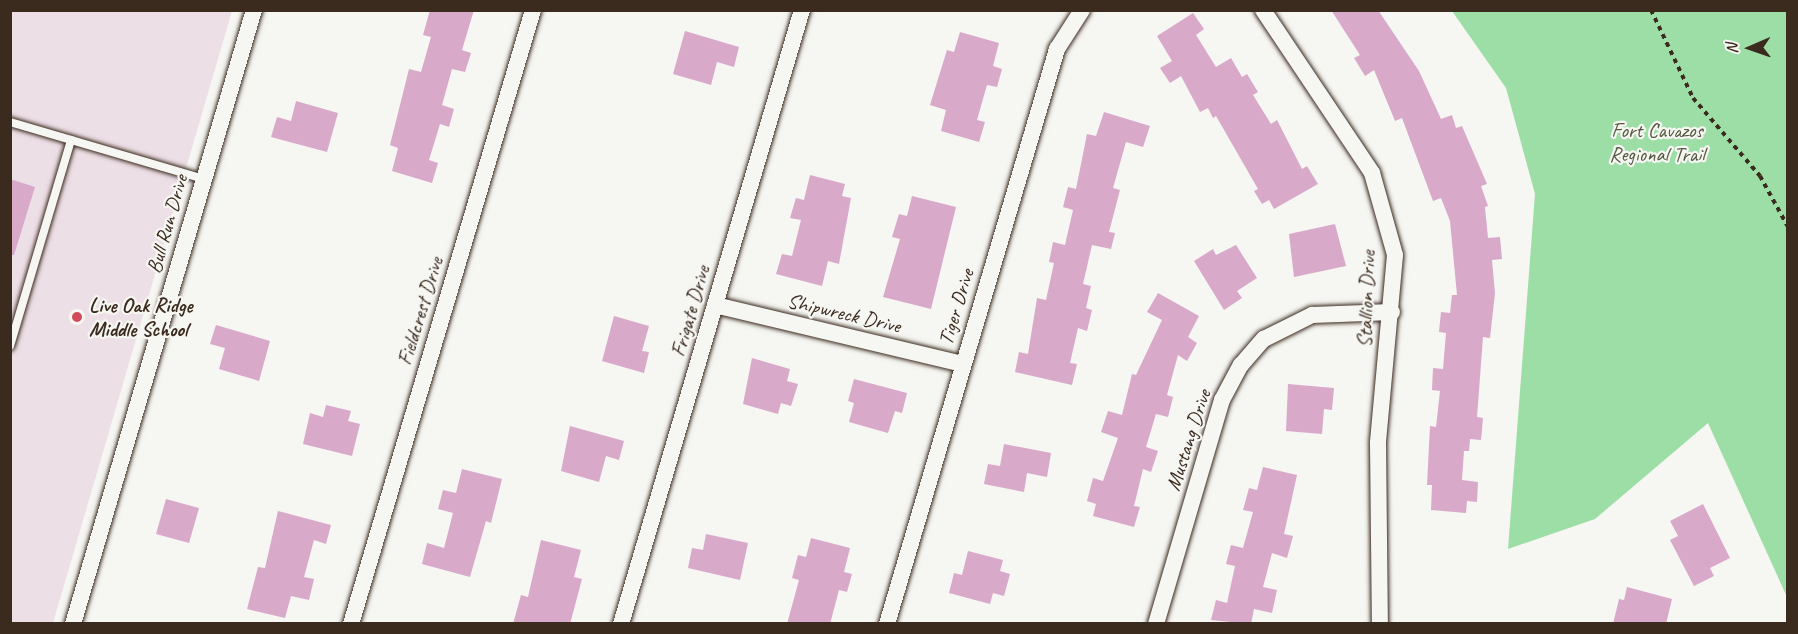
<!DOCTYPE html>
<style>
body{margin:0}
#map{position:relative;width:1798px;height:634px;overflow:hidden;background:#f6f6f2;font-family:Caveat,sans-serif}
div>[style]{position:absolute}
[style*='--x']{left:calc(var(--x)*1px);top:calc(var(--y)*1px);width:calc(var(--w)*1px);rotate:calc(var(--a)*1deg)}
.built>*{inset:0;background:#eddfe6}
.green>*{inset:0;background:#9ddea7}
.building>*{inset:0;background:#d9a9ca}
.path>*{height:4px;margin-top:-2px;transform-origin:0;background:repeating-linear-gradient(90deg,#3b2a1e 0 4.5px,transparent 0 9px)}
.roads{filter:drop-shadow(0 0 2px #3b2a1e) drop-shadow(0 0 2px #3b2a1e)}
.service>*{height:8px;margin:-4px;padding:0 4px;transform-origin:4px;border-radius:4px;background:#f6f6f2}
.minor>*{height:16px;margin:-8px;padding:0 8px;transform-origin:8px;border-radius:8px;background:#f6f6f2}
.dots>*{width:16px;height:16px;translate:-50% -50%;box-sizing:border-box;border:3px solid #f6f6f2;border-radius:50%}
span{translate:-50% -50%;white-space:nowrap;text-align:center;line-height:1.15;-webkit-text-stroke:4.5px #f6f6f2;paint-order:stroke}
.park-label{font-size:21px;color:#545740}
.street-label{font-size:21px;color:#3b2a1e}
.poi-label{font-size:21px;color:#3b2a1e;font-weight:700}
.left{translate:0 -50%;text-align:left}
.frame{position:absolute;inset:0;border:12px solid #3b2a1e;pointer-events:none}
.north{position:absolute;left:1720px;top:18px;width:60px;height:60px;-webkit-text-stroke:4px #f6f6f2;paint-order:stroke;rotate:268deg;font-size:16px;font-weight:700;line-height:24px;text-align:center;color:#3b2a1e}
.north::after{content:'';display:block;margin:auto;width:21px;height:27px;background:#3b2a1e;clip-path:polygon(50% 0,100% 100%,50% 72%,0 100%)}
</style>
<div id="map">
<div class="built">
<div style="clip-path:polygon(10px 11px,232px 11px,53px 623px,11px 623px)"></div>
</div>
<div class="green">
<div style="clip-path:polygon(1452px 11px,1787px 11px,1787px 597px,1708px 423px,1595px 519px,1508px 549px,1535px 194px,1506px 88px)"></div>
</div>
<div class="building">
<div style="clip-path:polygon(430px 10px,474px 10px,462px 50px,471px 53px,465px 72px,452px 69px,442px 105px,454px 109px,449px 127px,440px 124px,429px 160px,438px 163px,432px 183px,392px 171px,398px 148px,390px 145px,409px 69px,421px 72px,431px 37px,423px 35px)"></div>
<div style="clip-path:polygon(1331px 10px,1378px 10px,1419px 71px,1441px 119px,1452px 115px,1456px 128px,1462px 126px,1487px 184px,1481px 186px,1488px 206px,1485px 207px,1488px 238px,1500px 237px,1502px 259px,1492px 260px,1495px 293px,1490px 338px,1483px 337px,1477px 417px,1483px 418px,1481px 440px,1470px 439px,1469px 451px,1464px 451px,1462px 480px,1478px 482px,1477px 502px,1467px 501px,1466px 513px,1431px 510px,1432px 485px,1427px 485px,1430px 426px,1436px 427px,1440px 391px,1432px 390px,1433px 368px,1443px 369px,1446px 333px,1439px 332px,1441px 312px,1450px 313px,1452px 295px,1457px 295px,1450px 221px,1441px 198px,1433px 201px,1402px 118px,1395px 121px,1374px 70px,1365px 76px,1354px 58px,1360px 55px)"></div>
<div style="clip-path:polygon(1193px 13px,1204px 29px,1196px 35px,1216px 67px,1231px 58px,1242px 77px,1247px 74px,1258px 92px,1253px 95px,1271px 124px,1277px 120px,1302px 169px,1307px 166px,1318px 184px,1274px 209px,1269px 200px,1262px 204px,1254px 191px,1258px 189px,1216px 116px,1213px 118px,1208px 108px,1200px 112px,1181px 76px,1170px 83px,1160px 68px,1172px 61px,1157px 36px)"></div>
<div style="clip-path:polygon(685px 31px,739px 47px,734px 67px,717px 62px,711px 85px,673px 74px)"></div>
<div style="clip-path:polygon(960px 32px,999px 43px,993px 66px,1002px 69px,997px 87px,987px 85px,977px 120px,985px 122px,979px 142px,941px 131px,946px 110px,930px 105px,947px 50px,954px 52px)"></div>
<div style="clip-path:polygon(296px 101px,338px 113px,327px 152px,271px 137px,277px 117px,291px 121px)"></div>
<div style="clip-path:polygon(1104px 112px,1150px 126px,1143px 147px,1126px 142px,1113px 188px,1120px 190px,1109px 232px,1115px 233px,1111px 249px,1092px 245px,1083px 284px,1091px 286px,1086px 308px,1092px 310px,1087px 331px,1078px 328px,1070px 363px,1077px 364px,1072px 385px,1015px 372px,1019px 352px,1028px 354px,1037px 298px,1046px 300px,1054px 263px,1049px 262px,1053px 242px,1065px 245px,1073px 210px,1063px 207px,1068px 187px,1076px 189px,1087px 134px,1096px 136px)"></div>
<div style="clip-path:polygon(810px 175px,845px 184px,842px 196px,851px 198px,839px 264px,828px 261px,822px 286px,776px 274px,782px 254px,792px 256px,801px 220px,790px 218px,796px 198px,804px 200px)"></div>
<div style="clip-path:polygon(10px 179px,35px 187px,14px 255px,10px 255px)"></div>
<div style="clip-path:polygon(912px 196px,956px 207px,931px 309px,883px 297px,900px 239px,892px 237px,899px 214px,907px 216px)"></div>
<div style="clip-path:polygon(1335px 224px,1346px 266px,1294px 277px,1289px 234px)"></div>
<div style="clip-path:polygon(1236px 245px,1257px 278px,1237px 291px,1242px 298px,1224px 310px,1194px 261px,1213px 249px,1216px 255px)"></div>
<div style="clip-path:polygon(1158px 293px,1199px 316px,1188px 337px,1197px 343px,1187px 361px,1178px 355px,1167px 395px,1173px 397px,1168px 417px,1156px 414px,1146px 447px,1158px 451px,1151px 472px,1143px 469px,1134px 506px,1140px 507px,1134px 527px,1093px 516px,1096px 504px,1087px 501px,1093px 478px,1103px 481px,1118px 438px,1101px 432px,1108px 411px,1122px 415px,1132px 374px,1136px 375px,1162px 320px,1147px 312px)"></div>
<div style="clip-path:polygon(614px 316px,649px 326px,642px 351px,649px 352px,644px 373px,602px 361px)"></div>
<div style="clip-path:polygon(216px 325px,270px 341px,259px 381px,219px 369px,225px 348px,210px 344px)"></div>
<div style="clip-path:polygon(752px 358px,790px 369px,787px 381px,798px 384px,791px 406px,781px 403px,778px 414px,743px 404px)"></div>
<div style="clip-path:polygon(854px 379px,907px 393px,902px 413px,895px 411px,888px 433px,849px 422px,854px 403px,848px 401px)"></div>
<div style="clip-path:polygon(1288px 384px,1334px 388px,1332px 410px,1324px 409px,1322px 434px,1286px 431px)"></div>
<div style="clip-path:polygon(326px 405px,351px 411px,348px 421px,360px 424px,352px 456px,303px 444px,310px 413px,323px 417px)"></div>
<div style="clip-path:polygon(570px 426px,624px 441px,619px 460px,606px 456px,599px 482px,561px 471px)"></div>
<div style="clip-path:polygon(1004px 444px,1051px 453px,1047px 477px,1027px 473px,1024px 492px,984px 484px,988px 464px,1000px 466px)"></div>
<div style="clip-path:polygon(1263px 467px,1297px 475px,1284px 534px,1293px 536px,1287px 558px,1272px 553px,1263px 587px,1277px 590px,1272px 613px,1254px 609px,1251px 624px,1211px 620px,1216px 600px,1227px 603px,1235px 566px,1226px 564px,1231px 545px,1243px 548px,1253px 512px,1243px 510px,1249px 488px,1257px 490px)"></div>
<div style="clip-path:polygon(462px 469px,502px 479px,491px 523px,486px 521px,470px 577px,422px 564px,427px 543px,444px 548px,453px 513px,438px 509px,443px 490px,456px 493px)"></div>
<div style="clip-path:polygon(166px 499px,199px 508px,189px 543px,156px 534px)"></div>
<div style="clip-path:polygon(1703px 504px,1730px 558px,1710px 568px,1714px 576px,1694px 586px,1670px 540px,1678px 536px,1670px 521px)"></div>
<div style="clip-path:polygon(278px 511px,331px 525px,326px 544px,314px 540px,304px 577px,314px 579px,309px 600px,291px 596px,285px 618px,247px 609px,258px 567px,265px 568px)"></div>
<div style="clip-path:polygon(706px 534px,748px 543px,740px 580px,688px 568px,692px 548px,703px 550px)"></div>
<div style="clip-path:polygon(811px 538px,850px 548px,844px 572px,852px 574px,847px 592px,839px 590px,830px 624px,787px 624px,799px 580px,792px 578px,798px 555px,806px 557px)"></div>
<div style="clip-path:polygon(541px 540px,581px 550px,574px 577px,582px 579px,570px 624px,513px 624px,521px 595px,528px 597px)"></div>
<div style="clip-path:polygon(968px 551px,1003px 560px,1000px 571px,1010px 574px,1004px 596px,993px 593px,990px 604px,949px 593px,954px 573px,962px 575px)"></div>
<div style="clip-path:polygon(1627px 587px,1672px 599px,1666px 624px,1613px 624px,1619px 599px,1624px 600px)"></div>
</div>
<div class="path">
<div style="--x:1651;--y:10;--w:98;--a:64.5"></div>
<div style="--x:1693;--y:98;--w:103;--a:49.3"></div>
<div style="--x:1760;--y:176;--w:58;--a:61.2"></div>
</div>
<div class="roads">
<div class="service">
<div style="--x:10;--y:122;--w:202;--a:16.4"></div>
<div style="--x:10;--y:346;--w:215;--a:-73.5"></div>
</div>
<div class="minor">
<div style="--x:1263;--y:10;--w:196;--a:56.2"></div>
<div style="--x:1372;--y:173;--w:85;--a:74.3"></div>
<div style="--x:1395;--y:255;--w:189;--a:95.2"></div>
<div style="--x:1378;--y:443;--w:181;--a:89.4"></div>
<div style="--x:715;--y:305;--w:254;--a:13.4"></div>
<div style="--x:73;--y:624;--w:640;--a:-73.58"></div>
<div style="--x:351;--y:624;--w:640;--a:-73.49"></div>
<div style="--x:621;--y:624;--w:640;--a:-73.58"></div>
<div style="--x:887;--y:624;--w:600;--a:-73.53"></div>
<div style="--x:1057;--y:49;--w:46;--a:-57.3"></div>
<div style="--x:1156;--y:624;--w:234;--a:-73.6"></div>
<div style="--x:1222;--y:400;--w:40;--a:-62"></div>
<div style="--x:1241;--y:365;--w:35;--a:-49"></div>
<div style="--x:1264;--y:339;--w:54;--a:-26.6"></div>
<div style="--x:1312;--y:315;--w:80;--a:-2.1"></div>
</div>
</div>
<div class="dots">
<div style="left:77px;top:317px;background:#d1495b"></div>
</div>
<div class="park-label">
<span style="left:1657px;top:142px">Fort Cavazos<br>Regional Trail</span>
</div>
<div class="street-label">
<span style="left:167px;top:224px;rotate:-74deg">Bull Run Drive</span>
<span style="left:1366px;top:299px;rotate:-88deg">Stallion Drive</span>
<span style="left:956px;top:307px;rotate:-73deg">Tiger Drive</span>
<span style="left:420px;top:311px;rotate:-73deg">Fieldcrest Drive</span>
<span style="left:690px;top:311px;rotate:-74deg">Frigate Drive</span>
<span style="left:844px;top:313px;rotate:13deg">Shipwreck Drive</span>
<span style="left:1188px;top:440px;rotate:-72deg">Mustang Drive</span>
</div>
<div class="poi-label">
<span class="left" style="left:89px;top:317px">Live Oak Ridge<br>Middle School</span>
</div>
<div class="frame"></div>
<div class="north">N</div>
</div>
